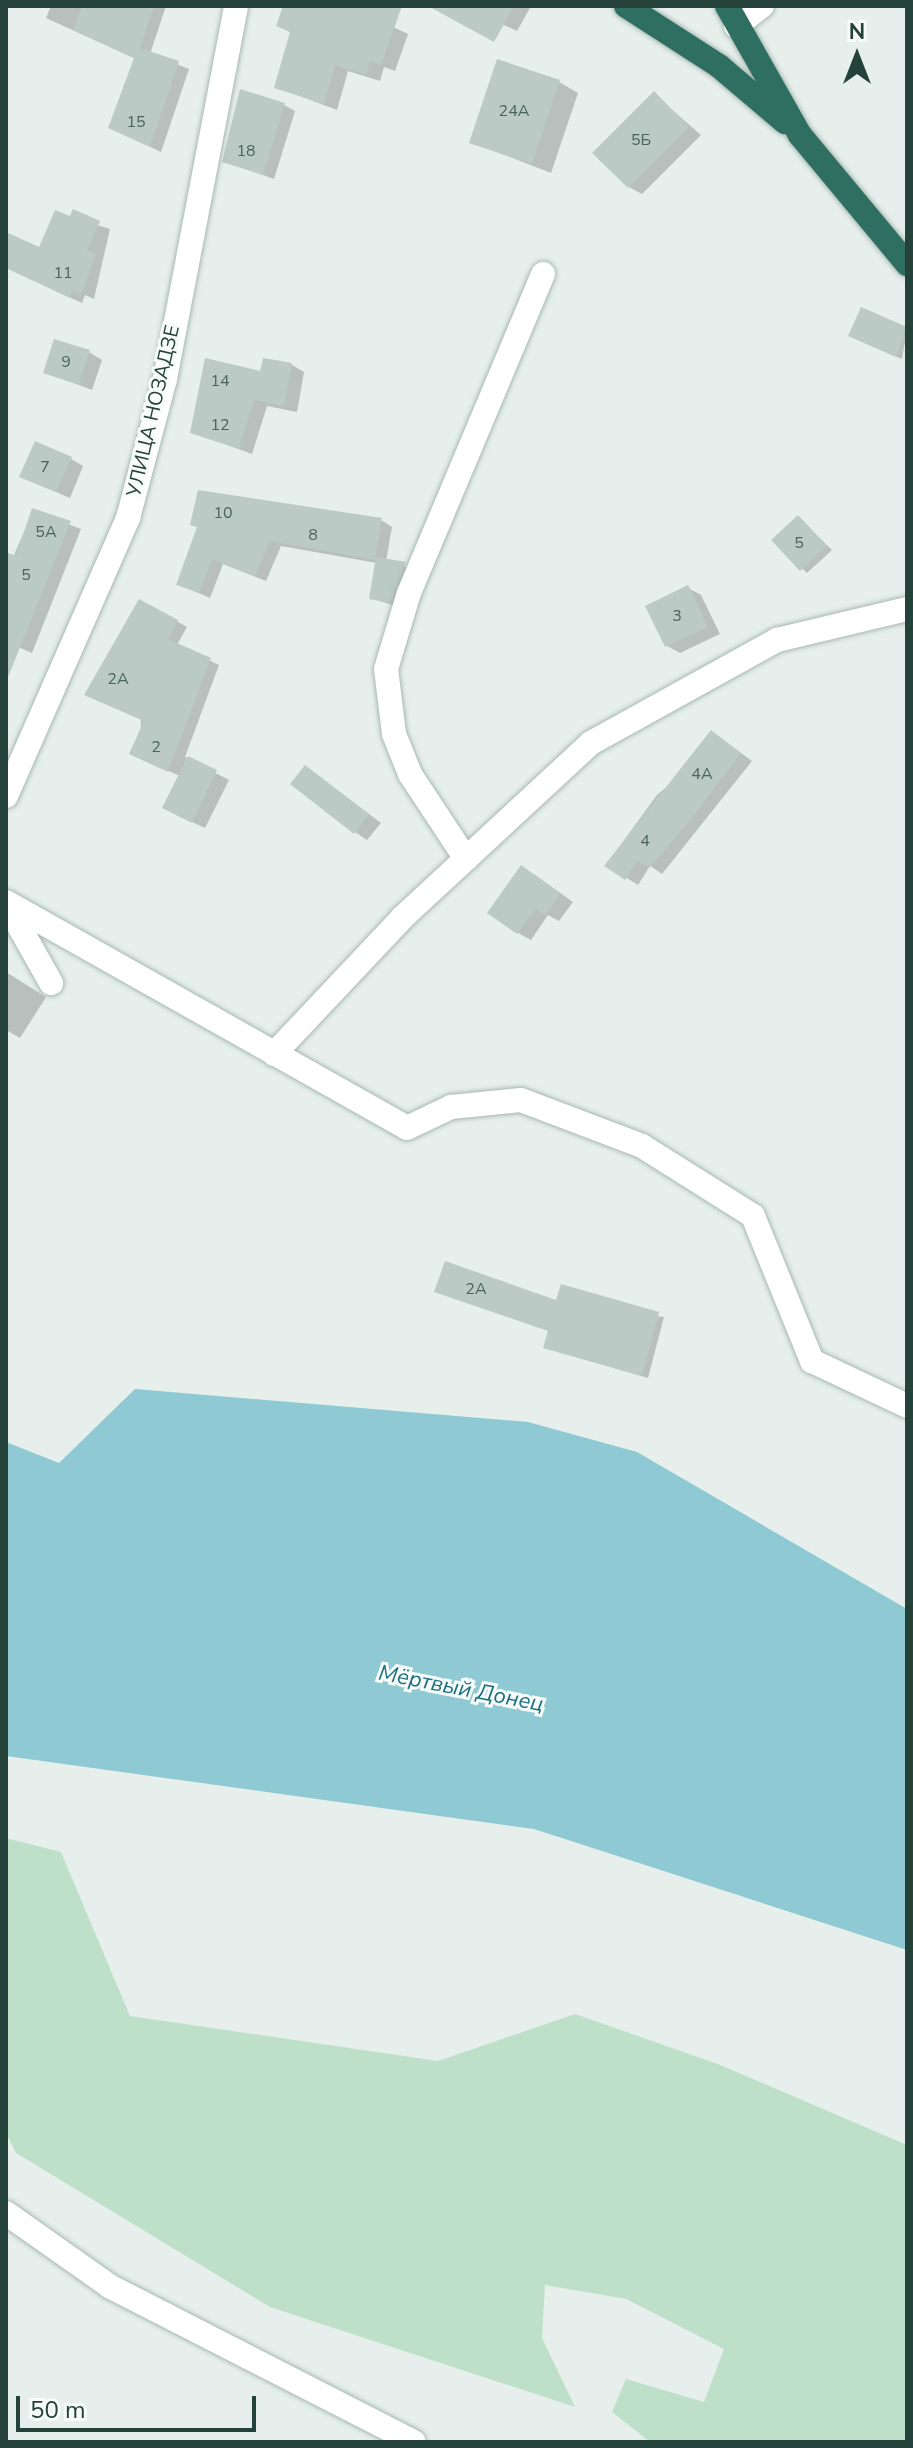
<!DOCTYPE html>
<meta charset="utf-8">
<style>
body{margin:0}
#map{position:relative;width:913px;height:2448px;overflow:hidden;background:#e6efeb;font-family:"Nunito Sans",sans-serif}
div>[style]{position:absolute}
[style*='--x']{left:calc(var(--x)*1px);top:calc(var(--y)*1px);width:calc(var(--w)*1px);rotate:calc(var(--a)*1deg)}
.green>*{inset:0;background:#bfe0c8}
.water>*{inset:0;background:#8ec9d4}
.shadow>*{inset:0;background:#0003}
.building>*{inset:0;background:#bbcac4}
.roads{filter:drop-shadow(0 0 2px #a8b8b2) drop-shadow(0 0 2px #a8b8b2)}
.minor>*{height:24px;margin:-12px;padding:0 12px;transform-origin:12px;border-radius:12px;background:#fff}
.highway>*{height:24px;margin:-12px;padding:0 12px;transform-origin:12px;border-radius:12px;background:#2f6f62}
span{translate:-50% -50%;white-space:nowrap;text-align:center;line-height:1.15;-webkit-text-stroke:6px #f7fbf9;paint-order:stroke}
.number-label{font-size:16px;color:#4a645c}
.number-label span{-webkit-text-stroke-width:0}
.street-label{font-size:20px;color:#24423a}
.water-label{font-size:22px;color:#1c6f80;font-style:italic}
.frame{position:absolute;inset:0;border:8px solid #24423a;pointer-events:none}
.north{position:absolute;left:817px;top:16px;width:80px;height:80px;-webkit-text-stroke:6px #f7fbf9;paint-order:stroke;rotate:0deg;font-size:22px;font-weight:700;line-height:32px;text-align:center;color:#24423a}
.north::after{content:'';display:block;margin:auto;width:28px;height:36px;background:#24423a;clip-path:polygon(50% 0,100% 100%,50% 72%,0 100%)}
.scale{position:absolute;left:16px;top:2396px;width:240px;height:36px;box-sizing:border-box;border:4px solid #24423a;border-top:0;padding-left:10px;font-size:24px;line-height:28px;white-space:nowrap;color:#24423a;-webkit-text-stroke:6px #f7fbf9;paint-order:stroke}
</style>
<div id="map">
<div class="green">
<div style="clip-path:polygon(6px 1838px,61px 1852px,130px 2016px,438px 2061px,575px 2014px,718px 2064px,907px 2145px,907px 2442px,650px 2442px,612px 2412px,626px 2379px,704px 2402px,724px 2349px,626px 2299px,545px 2285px,542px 2338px,575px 2407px,270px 2307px,16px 2153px,6px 2133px)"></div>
</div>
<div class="water">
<div style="clip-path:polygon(135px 1389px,528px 1422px,637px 1452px,907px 1609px,907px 1950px,534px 1829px,6px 1756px,6px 1442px,59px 1463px)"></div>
</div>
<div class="shadow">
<div style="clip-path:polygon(51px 6px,166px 6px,150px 54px,189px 69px,161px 152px,121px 133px,136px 59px,46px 18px)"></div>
<div style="clip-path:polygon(285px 6px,349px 6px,408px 34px,395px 71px,384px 67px,380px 81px,348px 71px,337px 110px,276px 87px,292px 33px,278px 26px)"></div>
<div style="clip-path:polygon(463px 6px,531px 6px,517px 31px)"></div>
<div style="clip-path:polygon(559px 82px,578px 93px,551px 173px,471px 142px)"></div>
<div style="clip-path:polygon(654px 94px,701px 135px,642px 194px,629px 187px)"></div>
<div style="clip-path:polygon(284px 105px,295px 111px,274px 179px,224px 161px)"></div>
<div style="clip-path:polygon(56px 212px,110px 229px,94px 299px,85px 295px,82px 303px,6px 268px,6px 234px,40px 250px)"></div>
<div style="clip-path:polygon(862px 310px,907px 329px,902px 359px,856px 339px)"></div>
<div style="clip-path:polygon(89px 352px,102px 360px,92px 390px,45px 372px)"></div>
<div style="clip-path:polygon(292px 365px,304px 372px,297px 412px,267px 406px,252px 454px,193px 432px,262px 373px)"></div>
<div style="clip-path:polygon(71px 459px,83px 466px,70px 498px,35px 483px)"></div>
<div style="clip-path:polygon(33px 511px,81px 529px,32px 653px,6px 642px,6px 574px)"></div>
<div style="clip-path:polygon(798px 517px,832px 550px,807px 573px,773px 540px)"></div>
<div style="clip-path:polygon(381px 520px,392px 527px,386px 561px,418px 571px,404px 609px,371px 598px,377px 563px,281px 546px,266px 581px,223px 564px,210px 598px,178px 584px,199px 528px)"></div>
<div style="clip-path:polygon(688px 588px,701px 595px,720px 634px,680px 653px,667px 646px)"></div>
<div style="clip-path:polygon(140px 601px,187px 627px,177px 645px,219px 665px,185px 757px,229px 780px,205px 828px,177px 815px,180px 776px,141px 759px)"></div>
<div style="clip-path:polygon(723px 740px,752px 761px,662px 874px,650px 866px,638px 885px,606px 865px,657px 795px)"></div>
<div style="clip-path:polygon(306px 767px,381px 823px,367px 840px,355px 832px)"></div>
<div style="clip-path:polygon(535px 875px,573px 902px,559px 921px,548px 915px,531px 940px,518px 933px)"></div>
<div style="clip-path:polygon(6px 972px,46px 997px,20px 1038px,6px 1030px)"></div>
<div style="clip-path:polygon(558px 1303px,664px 1317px,648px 1378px,545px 1348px)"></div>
</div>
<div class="building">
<div style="clip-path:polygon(82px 6px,154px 6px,140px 48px,179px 61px,150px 147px,108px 128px,134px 58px,73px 30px)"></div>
<div style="clip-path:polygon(283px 6px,402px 6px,381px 65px,371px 61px,366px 75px,335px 65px,324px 104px,274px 88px,290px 32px,276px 26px)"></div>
<div style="clip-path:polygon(428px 6px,514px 6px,494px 42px)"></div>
<div style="clip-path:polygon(497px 59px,560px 80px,532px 164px,469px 143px)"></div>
<div style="clip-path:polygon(240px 89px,285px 103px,263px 175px,222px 162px)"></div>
<div style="clip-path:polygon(654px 91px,689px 127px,628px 188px,592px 153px)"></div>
<div style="clip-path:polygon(73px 209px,100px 221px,87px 251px,96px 254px,82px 294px,73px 290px,70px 298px,6px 268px,6px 232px,39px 247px,55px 210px,70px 216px)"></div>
<div style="clip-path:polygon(861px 307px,907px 327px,896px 357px,848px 336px)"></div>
<div style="clip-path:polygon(54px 339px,90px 350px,79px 385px,43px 373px)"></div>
<div style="clip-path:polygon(205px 358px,260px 371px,263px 358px,292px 363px,284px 406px,254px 400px,239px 449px,190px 433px)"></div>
<div style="clip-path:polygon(35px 441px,72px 457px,56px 492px,19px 477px)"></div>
<div style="clip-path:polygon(198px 490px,382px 518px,375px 560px,270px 541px,255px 576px,212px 559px,199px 593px,176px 585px,197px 527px,190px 525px)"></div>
<div style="clip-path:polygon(32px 508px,71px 521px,6px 682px,6px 552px,16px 556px)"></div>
<div style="clip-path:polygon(798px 515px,827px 546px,800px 571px,771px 540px)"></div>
<div style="clip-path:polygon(376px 557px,406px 562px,390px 603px,369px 599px)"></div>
<div style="clip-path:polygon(688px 585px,708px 627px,665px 647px,645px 606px)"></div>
<div style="clip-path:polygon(139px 599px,178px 620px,168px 639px,211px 658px,168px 772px,129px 754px,144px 721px,84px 695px)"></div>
<div style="clip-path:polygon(711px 730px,741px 753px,692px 818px,649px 868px,638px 860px,625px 880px,604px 866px)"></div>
<div style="clip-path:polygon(188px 756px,217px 770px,192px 823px,162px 808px)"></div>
<div style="clip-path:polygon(305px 765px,369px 814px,354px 834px,290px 784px)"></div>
<div style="clip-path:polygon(521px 865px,561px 894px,545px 915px,536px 908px,517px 934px,487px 913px)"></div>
<div style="clip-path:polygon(445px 1261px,556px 1300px,561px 1284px,659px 1312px,642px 1376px,543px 1348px,548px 1331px,434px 1292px)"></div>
</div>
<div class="roads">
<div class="minor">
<div style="--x:736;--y:26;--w:33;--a:-38"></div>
<div style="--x:6;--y:796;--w:304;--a:-66.3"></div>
<div style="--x:128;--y:518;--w:144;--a:-75.1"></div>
<div style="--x:165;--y:379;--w:380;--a:-79.2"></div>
<div style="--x:466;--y:859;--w:102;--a:-123.4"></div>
<div style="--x:410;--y:774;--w:43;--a:-111.8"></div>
<div style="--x:394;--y:734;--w:65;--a:-97"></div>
<div style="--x:386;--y:669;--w:79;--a:-73.2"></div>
<div style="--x:409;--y:593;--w:346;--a:-67.2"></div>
<div style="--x:6;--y:902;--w:460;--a:29.4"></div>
<div style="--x:407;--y:1128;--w:49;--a:-25.5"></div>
<div style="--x:451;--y:1107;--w:70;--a:-5.7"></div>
<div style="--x:521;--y:1100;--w:129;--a:20.8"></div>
<div style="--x:642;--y:1146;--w:131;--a:32.2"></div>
<div style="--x:753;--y:1216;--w:157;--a:67.9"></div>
<div style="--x:812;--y:1361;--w:105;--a:25.3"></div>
<div style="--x:6;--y:903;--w:92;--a:60.6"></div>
<div style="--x:274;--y:1054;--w:187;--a:-46.7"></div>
<div style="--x:402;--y:918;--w:258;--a:-42.8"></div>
<div style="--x:591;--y:743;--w:213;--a:-29"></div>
<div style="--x:777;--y:640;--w:134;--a:-13.4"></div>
<div style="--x:6;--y:2213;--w:128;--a:35.2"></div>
<div style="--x:111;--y:2287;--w:340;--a:27.1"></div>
</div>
<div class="highway">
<div style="--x:626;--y:6;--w:111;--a:32.8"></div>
<div style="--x:719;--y:66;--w:87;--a:40.3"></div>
<div style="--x:727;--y:6;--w:148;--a:60.5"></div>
<div style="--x:800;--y:135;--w:168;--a:50.3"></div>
</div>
</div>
<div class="number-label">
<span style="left:514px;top:111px">24А</span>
<span style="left:136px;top:122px">15</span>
<span style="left:641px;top:140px">5Б</span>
<span style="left:246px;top:151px">18</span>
<span style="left:63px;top:273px">11</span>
<span style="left:66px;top:362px">9</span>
<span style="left:220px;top:381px">14</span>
<span style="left:220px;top:425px">12</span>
<span style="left:45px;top:467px">7</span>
<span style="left:223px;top:513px">10</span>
<span style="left:46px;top:532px">5А</span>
<span style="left:313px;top:535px">8</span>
<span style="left:799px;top:543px">5</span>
<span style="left:26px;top:575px">5</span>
<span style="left:677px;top:616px">3</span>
<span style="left:118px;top:679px">2А</span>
<span style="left:156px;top:747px">2</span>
<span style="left:702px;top:774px">4А</span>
<span style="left:645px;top:841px">4</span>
<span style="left:476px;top:1289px">2А</span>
</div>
<div class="street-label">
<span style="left:153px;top:411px;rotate:-77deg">УЛИЦА НОЗАДЗЕ</span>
</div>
<div class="water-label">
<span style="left:461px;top:1689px;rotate:11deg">Мёртвый Донец</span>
</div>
<div class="frame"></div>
<div class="north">N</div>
<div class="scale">50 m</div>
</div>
